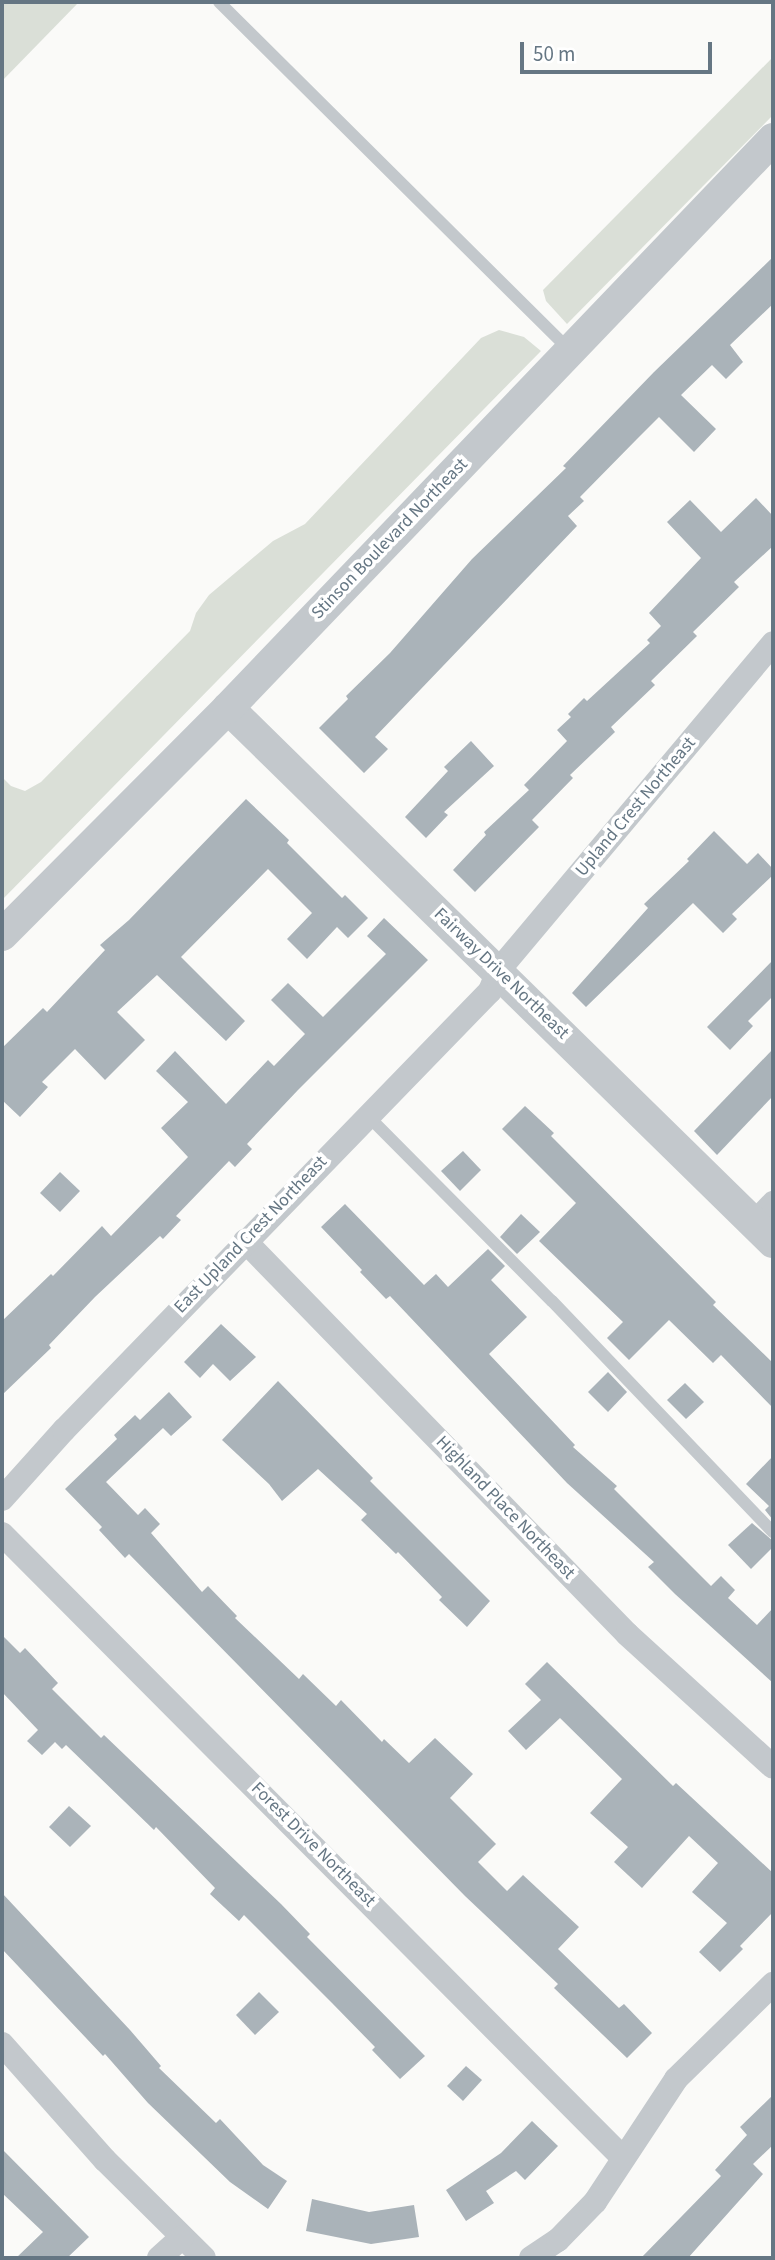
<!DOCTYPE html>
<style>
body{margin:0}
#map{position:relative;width:775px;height:2260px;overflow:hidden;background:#fafaf8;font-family:"Source Sans 3",sans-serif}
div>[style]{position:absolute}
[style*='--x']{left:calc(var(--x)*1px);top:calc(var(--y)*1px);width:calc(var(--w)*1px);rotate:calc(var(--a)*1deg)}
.green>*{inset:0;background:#dadfd7}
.building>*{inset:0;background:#aab3b9}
.service>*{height:12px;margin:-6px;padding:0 6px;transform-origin:6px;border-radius:6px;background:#c3c8cc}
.minor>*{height:24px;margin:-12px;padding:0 12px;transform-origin:12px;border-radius:12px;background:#c3c8cc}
.tertiary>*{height:32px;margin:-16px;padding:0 16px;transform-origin:16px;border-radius:16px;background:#c3c8cc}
span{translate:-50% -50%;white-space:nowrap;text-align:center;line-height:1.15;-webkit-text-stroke:7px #fff;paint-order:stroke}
.street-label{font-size:18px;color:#657683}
.frame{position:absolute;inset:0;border:4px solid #657683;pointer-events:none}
.scale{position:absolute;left:520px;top:42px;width:192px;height:32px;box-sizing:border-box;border:4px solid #657683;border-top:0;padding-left:9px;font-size:21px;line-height:24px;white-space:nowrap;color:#657683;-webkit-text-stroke:5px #fff;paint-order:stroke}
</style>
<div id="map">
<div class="green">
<div style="clip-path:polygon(2px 2px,79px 2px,2px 81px)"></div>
<div style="clip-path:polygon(773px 57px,773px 115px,567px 324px,546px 301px,543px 290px)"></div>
<div style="clip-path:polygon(499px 330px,524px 337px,541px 351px,2px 900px,2px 777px,11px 786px,25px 791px,41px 782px,190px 631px,196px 613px,209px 595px,273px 541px,305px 524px,481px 338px)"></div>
</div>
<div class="building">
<div style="clip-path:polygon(773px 257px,773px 304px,730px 345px,743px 362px,726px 379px,712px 365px,681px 395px,716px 429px,694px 452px,659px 417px,637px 439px,580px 497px,584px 501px,568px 516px,577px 526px,375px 737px,388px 749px,364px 773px,319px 728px,348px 699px,346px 696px,390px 653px,472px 559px,566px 468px,563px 466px,654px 372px)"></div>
<div style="clip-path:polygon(756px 498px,773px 516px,773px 546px,734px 582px,739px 587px,693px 632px,697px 636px,651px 681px,655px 685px,611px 727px,615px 732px,570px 775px,573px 778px,532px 820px,539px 827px,475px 892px,453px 870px,486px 835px,484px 832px,529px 790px,524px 785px,567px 741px,557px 730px,571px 717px,568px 714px,584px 698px,587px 701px,650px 643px,647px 640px,661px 626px,649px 613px,701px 558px,667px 522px,690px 500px,721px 532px)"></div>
<div style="clip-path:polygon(471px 741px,494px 766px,444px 812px,448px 815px,426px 838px,405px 817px,448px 771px,444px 767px)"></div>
<div style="clip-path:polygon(246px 799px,289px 840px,287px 843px,342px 898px,345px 895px,368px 918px,348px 938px,337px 927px,307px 959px,287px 939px,312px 913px,268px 869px,181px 957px,245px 1021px,226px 1041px,157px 975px,117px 1012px,145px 1040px,105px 1080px,75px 1049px,42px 1082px,48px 1087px,20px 1117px,2px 1100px,2px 1048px,43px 1008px,47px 1012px,105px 950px,100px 945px,129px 920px)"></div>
<div style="clip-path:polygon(714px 831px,747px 864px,758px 853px,773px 869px,773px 875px,732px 914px,737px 919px,723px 933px,693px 903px,586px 1007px,572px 993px,648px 908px,644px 904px,689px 861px,687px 859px)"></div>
<div style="clip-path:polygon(384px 918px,428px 960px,298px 1090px,247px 1144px,252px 1149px,235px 1167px,229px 1161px,176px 1216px,181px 1220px,163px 1239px,160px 1236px,95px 1297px,49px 1345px,51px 1348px,2px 1395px,2px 1321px,51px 1274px,53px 1276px,102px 1226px,111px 1236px,188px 1157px,161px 1128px,188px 1102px,156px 1071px,175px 1051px,226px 1104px,268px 1060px,274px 1066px,305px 1034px,271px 1000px,288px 983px,323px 1017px,386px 954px,367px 936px)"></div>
<div style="clip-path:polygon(773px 960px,773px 996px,748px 1021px,753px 1026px,730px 1050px,707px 1027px)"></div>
<div style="clip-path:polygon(773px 1049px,773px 1096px,717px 1155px,694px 1131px)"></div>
<div style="clip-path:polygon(525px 1106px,554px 1133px,551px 1136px,716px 1302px,713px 1305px,773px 1363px,773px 1408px,721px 1355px,713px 1363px,669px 1320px,629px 1360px,607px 1338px,623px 1322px,539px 1241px,576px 1203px,502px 1129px)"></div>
<div style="clip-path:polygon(463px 1151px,481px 1170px,460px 1191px,441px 1171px)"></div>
<div style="clip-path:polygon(60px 1172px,80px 1191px,60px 1212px,40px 1193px)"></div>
<div style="clip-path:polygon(345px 1204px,424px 1285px,436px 1274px,448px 1287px,488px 1249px,505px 1266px,491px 1280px,527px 1317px,489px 1354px,575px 1445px,573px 1447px,617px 1486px,614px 1489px,711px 1586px,721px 1576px,735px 1590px,728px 1598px,757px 1625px,773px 1608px,773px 1683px,675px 1594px,648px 1567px,654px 1562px,567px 1483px,390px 1296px,386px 1299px,360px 1272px,362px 1270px,321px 1227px)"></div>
<div style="clip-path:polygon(521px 1214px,540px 1232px,517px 1254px,500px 1237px)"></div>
<div style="clip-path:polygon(221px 1324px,256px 1357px,230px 1381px,213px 1364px,200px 1378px,184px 1362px)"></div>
<div style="clip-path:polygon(608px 1372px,627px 1392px,608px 1412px,588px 1392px)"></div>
<div style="clip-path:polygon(278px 1381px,373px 1478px,370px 1481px,490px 1601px,467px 1627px,439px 1600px,442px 1597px,398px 1552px,396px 1554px,361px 1520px,367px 1514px,318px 1469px,282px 1501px,269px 1484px,222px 1440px)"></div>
<div style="clip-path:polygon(685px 1383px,704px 1402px,686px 1419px,667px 1400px)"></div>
<div style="clip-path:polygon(169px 1392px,192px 1417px,171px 1436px,163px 1428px,106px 1482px,138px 1515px,145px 1508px,160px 1524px,151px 1533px,202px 1592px,208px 1586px,237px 1616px,235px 1618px,299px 1679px,303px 1674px,336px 1706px,341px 1700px,382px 1742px,384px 1739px,409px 1763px,435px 1738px,473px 1774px,450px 1798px,496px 1844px,478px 1862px,507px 1891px,523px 1875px,579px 1927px,558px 1949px,619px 2008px,624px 2004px,652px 2033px,627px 2058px,554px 1988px,558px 1984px,465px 1896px,129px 1554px,125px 1558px,99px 1530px,102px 1527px,65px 1489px,117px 1439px,114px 1435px,135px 1415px,140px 1420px)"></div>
<div style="clip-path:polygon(773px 1456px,773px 1520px,765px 1510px,769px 1506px,746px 1484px)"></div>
<div style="clip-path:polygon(752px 1523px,773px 1541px,773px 1547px,751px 1569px,728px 1545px)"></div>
<div style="clip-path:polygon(2px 1635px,20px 1653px,25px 1648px,58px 1683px,52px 1689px,101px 1738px,104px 1735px,281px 1904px,310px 1934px,307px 1937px,425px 2056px,400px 2079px,372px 2050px,375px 2047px,332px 2003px,244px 1915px,239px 1921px,210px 1894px,215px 1888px,156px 1827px,154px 1830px,66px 1745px,62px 1749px,55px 1742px,42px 1755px,27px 1741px,38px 1730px,2px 1692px)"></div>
<div style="clip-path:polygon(547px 1662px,673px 1786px,676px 1783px,773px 1873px,773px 1912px,740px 1946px,743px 1949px,720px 1972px,699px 1952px,727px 1923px,692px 1892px,718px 1863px,689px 1836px,642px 1888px,614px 1862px,628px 1847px,590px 1813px,622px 1779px,560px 1718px,526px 1750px,508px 1731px,541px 1700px,525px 1684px)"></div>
<div style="clip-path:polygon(69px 1806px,91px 1826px,70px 1847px,49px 1827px)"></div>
<div style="clip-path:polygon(2px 1893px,130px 2030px,161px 2066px,159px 2068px,216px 2123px,220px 2119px,263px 2165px,287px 2181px,268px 2209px,230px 2182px,148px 2103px,105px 2054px,103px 2056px,2px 1949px)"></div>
<div style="clip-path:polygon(259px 1992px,279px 2012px,255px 2035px,236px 2015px)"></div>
<div style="clip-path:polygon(466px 2066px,482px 2080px,463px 2101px,447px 2086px)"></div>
<div style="clip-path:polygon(773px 2095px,773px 2145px,753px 2164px,763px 2174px,688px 2258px,641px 2258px,721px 2176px,715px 2170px,747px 2135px,740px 2127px)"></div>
<div style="clip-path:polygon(532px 2121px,558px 2146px,525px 2180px,516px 2171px,486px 2191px,494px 2203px,466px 2221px,446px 2190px,501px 2153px)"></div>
<div style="clip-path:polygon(2px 2149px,89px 2237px,67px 2258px,16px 2258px,43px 2232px,2px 2193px)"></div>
<div style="clip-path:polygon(312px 2199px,369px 2212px,414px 2205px,419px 2237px,371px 2244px,306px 2231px)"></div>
</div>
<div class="service">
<div style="--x:219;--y:2;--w:494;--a:44.8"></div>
<div style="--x:367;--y:1115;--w:262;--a:45.2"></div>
<div style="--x:552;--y:1301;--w:320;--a:46.3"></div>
</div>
<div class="minor">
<div style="--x:754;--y:1223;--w:28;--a:-46"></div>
<div style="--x:245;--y:1241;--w:548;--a:45.81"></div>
<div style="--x:627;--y:1634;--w:197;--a:42.3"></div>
<div style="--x:2;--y:1499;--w:93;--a:-48.1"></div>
<div style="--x:64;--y:1430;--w:612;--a:-45.86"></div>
<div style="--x:490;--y:991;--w:22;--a:-68"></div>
<div style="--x:498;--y:971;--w:428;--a:-50"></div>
<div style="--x:2;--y:1534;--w:879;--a:45.14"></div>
<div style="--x:2;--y:2044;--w:155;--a:48.4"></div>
<div style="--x:105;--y:2160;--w:139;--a:44.7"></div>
<div style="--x:159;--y:2258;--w:31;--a:-42"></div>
<div style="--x:531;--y:2258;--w:32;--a:-34"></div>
<div style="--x:558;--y:2240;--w:53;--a:-45.8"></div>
<div style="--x:595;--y:2202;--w:147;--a:-56.6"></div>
<div style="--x:676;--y:2079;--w:136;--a:-44.4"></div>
</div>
<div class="tertiary">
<div style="--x:228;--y:708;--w:763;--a:44.42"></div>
<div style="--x:2;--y:935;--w:320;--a:-45.1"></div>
<div style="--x:228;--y:708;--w:788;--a:-46.23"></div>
</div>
<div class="street-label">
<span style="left:390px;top:539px;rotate:-46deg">Stinson Boulevard Northeast</span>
<span style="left:636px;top:807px;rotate:-50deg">Upland Crest Northeast</span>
<span style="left:501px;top:974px;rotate:44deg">Fairway Drive Northeast</span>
<span style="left:251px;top:1235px;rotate:-46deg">East Upland Crest Northeast</span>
<span style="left:505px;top:1508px;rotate:46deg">Highland Place Northeast</span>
<span style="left:313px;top:1845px;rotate:45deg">Forest Drive Northeast</span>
</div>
<div class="frame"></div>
<div class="scale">50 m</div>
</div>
